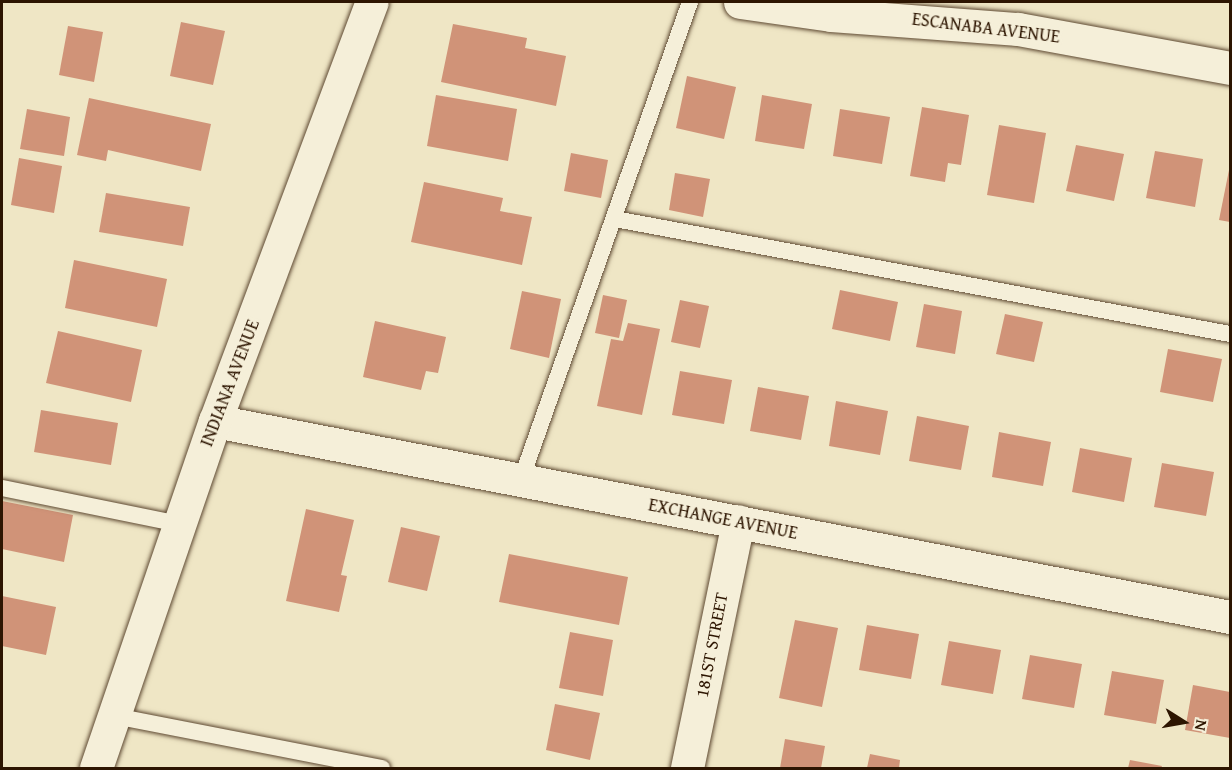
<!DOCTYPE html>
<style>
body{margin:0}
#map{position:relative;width:1232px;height:770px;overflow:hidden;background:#efe6c5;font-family:"Gentium Book Plus",serif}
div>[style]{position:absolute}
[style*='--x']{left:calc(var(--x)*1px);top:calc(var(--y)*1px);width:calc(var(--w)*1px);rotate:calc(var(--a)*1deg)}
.building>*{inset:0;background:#d09378}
.roads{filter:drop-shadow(0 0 2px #5e4932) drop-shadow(0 0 2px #5e4932)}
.service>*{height:16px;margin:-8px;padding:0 8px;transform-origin:8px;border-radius:8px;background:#f5efd9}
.minor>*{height:33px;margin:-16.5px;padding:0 16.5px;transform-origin:16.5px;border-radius:16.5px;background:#f5efd9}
span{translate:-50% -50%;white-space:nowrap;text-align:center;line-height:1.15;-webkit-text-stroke:6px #f5efd9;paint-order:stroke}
.street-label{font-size:18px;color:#2d1501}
.frame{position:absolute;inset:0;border:3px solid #2d1501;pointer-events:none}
.north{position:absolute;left:1154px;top:692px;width:60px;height:60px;-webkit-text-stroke:4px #f5efd9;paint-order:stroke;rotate:101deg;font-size:16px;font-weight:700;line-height:24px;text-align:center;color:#2d1501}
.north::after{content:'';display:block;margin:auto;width:21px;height:27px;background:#2d1501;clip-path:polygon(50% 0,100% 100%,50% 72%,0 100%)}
</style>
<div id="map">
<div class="building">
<div style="clip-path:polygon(181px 22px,225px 31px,213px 85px,170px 76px)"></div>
<div style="clip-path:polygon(453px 24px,527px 38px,525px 48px,566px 56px,556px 106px,441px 82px)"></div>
<div style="clip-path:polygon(68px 26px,103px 32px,94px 82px,59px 75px)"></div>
<div style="clip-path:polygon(687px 76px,736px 87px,724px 139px,676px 128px)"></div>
<div style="clip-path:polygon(436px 95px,517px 109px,508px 161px,427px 146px)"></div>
<div style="clip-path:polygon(762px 95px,812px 104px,804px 149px,755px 141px)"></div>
<div style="clip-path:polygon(89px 98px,211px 124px,201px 171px,108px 150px,106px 161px,77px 155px)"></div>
<div style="clip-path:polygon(922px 107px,969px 115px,961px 165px,948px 163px,945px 182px,910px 176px)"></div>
<div style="clip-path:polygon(27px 109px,70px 117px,64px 156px,20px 149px)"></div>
<div style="clip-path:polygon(840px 109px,890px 117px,882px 164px,833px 156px)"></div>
<div style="clip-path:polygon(999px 125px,1046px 133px,1034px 203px,987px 195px)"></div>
<div style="clip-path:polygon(1076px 145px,1124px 154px,1114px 201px,1066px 191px)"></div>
<div style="clip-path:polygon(1155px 151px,1203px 159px,1195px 207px,1146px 198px)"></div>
<div style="clip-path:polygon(571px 153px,608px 160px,601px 198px,564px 191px)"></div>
<div style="clip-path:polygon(19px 158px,62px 166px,54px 213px,11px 205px)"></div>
<div style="clip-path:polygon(1229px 170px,1230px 170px,1230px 222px,1219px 220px)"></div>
<div style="clip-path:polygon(675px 173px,710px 179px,703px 217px,669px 210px)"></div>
<div style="clip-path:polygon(424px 182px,503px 198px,500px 211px,532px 217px,522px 265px,411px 242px)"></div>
<div style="clip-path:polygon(106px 193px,190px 207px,183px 246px,99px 232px)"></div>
<div style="clip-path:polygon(74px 260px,167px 279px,157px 327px,65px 308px)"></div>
<div style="clip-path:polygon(840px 290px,898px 302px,890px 341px,832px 329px)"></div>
<div style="clip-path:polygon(522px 291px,561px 299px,549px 358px,510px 349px)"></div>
<div style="clip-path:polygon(603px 295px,627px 300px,619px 338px,595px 333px)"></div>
<div style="clip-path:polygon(680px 300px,709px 306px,700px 348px,671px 342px)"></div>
<div style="clip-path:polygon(924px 304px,962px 311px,955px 354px,916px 347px)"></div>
<div style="clip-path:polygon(1005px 314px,1043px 322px,1034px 362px,996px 354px)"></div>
<div style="clip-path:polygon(375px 321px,446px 337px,438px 373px,426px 371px,421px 390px,363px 377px)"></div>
<div style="clip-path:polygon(628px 323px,660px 329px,642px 415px,597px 406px,611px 339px,623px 341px)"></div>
<div style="clip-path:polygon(58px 331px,142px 350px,131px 402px,46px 383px)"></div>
<div style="clip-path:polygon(1168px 349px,1222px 359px,1213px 402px,1160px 392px)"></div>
<div style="clip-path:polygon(680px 371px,732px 380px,724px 424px,672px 415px)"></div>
<div style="clip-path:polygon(758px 387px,809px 396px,801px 440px,750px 431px)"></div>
<div style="clip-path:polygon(836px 401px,888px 411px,880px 455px,829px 446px)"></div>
<div style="clip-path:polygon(41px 410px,118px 423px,111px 465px,34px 452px)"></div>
<div style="clip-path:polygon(917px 416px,969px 426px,961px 470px,909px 461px)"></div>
<div style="clip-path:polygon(999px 432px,1051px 442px,1043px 486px,992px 477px)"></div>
<div style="clip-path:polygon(1080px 448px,1132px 458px,1124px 502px,1072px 492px)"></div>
<div style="clip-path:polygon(1162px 463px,1214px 472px,1206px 516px,1154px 507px)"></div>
<div style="clip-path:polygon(2px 501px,73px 515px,64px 562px,2px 549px)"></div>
<div style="clip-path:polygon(306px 509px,354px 520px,341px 575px,347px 576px,339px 612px,286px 601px)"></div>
<div style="clip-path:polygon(401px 527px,440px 536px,427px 591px,388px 582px)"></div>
<div style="clip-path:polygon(509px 554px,628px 577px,619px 625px,499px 602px)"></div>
<div style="clip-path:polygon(2px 596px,56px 607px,46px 655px,2px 646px)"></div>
<div style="clip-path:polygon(795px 620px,838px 628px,822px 707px,779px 698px)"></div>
<div style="clip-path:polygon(867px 625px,919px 634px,911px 679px,859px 670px)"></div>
<div style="clip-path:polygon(570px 632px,613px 640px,603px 696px,559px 688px)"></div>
<div style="clip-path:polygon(949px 641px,1001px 650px,993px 694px,941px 685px)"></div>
<div style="clip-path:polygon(1030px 655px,1082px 664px,1074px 708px,1022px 699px)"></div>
<div style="clip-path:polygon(1112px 671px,1164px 680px,1156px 724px,1104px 715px)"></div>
<div style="clip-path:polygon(1193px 685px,1230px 692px,1230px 738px,1185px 730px)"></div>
<div style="clip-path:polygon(555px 704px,600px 713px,590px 760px,546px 750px)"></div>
<div style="clip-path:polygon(785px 739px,825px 746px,821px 768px,780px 768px)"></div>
<div style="clip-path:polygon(870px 754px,900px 760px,899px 768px,867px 768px)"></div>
<div style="clip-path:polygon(1130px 760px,1162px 766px,1161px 768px,1128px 768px)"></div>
</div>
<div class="roads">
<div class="service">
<div style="--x:615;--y:219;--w:626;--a:10.59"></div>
<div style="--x:521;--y:480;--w:507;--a:-70.53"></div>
<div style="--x:2;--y:488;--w:181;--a:11.5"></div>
<div style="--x:114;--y:716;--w:273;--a:11"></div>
</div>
<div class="minor">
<div style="--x:740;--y:2;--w:92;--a:8.1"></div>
<div style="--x:831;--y:15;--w:188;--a:4.3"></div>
<div style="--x:1018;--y:29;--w:216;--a:10.4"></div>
<div style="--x:215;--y:421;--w:1034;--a:10.93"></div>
<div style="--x:96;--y:768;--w:367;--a:-71.1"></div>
<div style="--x:215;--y:421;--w:447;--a:-69.5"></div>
<div style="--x:687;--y:768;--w:252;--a:-78.3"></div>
</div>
</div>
<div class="street-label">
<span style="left:986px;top:28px;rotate:7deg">ESCANABA AVENUE</span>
<span style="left:230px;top:383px;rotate:-69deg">INDIANA AVENUE</span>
<span style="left:723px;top:519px;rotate:11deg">EXCHANGE AVENUE</span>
<span style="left:712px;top:645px;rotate:-79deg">181ST STREET</span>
</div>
<div class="frame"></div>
<div class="north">N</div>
</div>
